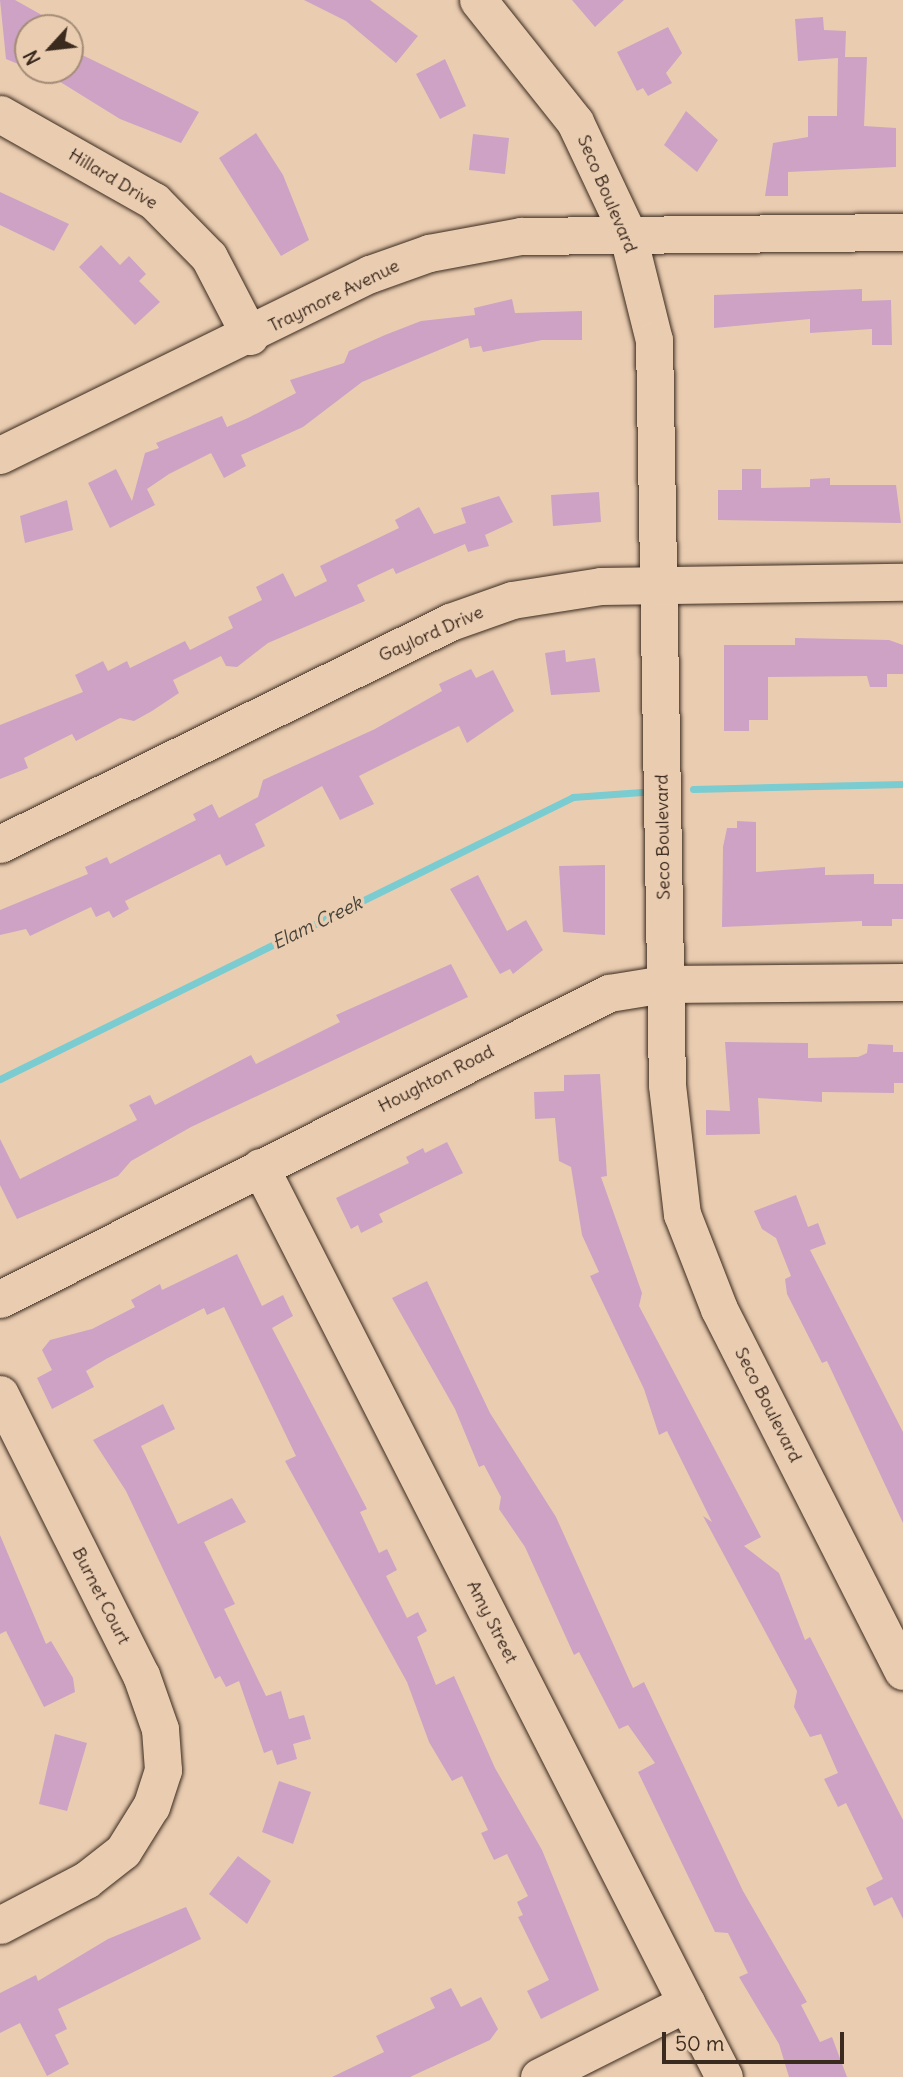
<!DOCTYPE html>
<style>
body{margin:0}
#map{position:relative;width:903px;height:2077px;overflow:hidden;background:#eacdb1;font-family:Delius,sans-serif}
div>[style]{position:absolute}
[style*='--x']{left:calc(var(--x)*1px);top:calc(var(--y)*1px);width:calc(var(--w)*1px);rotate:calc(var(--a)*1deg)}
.stream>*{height:7px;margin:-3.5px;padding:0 3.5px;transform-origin:3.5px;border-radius:3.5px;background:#7accd0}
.building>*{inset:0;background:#cda2c5}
.roads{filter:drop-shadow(0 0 2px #3b2a1e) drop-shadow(0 0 2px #3b2a1e)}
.minor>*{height:37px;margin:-18.5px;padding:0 18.5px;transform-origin:18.5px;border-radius:18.5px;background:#eacdb1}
span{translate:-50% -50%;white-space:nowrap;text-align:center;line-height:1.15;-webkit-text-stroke:7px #eacdb1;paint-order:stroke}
.street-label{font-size:18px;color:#3b2a1e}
.water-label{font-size:19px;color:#444239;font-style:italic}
.north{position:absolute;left:14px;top:14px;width:70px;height:70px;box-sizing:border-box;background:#eacdb1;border:2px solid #a48c76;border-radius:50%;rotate:243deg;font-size:19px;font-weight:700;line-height:28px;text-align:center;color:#3b2a1e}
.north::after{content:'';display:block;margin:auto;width:24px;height:32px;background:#3b2a1e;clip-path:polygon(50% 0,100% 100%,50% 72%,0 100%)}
.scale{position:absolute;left:662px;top:2032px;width:182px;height:32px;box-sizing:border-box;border:4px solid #3b2a1e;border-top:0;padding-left:9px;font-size:21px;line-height:24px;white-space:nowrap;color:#3b2a1e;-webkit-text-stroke:5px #eacdb1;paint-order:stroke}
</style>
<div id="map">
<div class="stream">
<div style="--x:693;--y:789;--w:210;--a:-1.4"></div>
<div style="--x:0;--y:1079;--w:639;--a:-26.2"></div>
<div style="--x:573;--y:797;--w:69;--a:-4.1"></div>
</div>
<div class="building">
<div style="clip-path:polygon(0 0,15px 0,65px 28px,28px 28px,18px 64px,6px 59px)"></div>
<div style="clip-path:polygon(304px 0,370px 0,418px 36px,396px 63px,346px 21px)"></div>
<div style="clip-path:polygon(572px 0,624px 0,595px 27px)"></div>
<div style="clip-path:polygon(823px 17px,824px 30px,846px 31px,845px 57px,867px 57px,864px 126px,896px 128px,896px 167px,788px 172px,788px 196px,765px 196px,773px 143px,808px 137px,808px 116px,837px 116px,838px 58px,798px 61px,795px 19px)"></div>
<div style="clip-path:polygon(668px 27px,682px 53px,666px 73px,672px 83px,648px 96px,643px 88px,637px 91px,617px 52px)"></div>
<div style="clip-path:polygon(70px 49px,199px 112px,181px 143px,120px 119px,41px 70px,70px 70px)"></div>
<div style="clip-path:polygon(445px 59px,466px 106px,440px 119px,416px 74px)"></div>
<div style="clip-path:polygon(686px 111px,718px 140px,697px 172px,664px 145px)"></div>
<div style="clip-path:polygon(256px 133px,283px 175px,309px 240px,281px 256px,219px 158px)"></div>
<div style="clip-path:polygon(473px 134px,509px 138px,505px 174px,469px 170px)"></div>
<div style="clip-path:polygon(0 192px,69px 224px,54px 251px,0 225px)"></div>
<div style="clip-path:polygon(101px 245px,120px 265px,129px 256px,146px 274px,139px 281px,160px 302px,135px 325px,79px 267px)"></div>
<div style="clip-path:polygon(862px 289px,862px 301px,891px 300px,892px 345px,872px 345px,872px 329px,810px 333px,810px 319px,714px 328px,714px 295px)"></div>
<div style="clip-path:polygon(512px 299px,515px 313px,582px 311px,582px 340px,542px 340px,483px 352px,481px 346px,470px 348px,468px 338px,362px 382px,303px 427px,241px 455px,246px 466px,224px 478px,211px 453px,169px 474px,147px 489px,155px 505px,110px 528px,88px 483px,116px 469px,132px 501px,145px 453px,159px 448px,156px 443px,222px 416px,227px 427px,248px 418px,296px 393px,290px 380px,344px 363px,349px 351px,385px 335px,421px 321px,475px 315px,474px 308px)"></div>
<div style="clip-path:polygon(742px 469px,761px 469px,761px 488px,810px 487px,810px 479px,830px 478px,830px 485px,896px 485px,901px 523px,718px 520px,718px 490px,742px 490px)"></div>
<div style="clip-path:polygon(599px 492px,601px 522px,553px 526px,551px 495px)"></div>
<div style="clip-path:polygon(499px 496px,513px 522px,485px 535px,489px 546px,468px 552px,465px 544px,396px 574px,393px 568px,357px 585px,365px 601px,268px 643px,237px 667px,226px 666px,221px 656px,173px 680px,179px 693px,152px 711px,134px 721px,120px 718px,76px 741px,72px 734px,24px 758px,28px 768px,0 779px,0 725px,83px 692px,75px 675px,103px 661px,108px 671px,127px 661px,130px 668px,185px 641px,190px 650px,233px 628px,228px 617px,262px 600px,256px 587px,283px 573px,295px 597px,327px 581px,320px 566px,399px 528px,395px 520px,419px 507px,434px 534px,466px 523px,461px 508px)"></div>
<div style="clip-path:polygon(67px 500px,73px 530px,25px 543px,20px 516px)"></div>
<div style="clip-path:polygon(795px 638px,889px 640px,903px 645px,903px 674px,887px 674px,887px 687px,870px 687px,867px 676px,768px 677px,768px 720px,749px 720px,749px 731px,724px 731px,724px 645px,795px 645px)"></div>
<div style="clip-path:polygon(565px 650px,566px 662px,595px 658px,600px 692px,551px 695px,545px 653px)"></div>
<div style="clip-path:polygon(471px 669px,476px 678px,493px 670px,514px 711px,467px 743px,459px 726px,359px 776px,374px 804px,340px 820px,322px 786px,255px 824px,265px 846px,226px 866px,220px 854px,125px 901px,129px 909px,113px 918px,109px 911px,96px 917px,91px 907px,30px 936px,26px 929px,0 935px,0 910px,88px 874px,85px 867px,107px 857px,110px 864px,196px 820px,193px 814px,212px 804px,219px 818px,258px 797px,263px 780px,375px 729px,442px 691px,439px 684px)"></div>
<div style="clip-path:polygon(737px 821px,756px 822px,756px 872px,825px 867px,825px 875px,874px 874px,874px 884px,903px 884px,903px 919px,892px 919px,892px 926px,862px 926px,862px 921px,722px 927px,723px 847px,727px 828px,737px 828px)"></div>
<div style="clip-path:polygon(605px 865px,605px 935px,563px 932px,559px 866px)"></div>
<div style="clip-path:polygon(478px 875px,507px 931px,526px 920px,543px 950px,513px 974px,510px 969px,500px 974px,450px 889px)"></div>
<div style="clip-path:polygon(451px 964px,468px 997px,191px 1127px,131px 1161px,118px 1176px,17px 1219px,0 1185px,0 1139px,20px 1179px,137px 1120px,129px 1105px,150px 1095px,155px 1105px,251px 1055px,256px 1064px,340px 1022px,336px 1015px)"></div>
<div style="clip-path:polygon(725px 1042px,808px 1043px,808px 1058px,858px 1057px,867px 1053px,868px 1044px,893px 1045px,893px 1052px,903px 1052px,903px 1083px,894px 1083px,894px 1093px,822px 1092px,822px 1102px,758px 1098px,760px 1134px,706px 1135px,706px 1110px,730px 1111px)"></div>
<div style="clip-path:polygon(600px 1074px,607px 1176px,601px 1177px,642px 1293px,639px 1306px,761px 1537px,744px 1546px,779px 1573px,805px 1640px,810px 1637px,903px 1820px,903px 1919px,892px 1897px,874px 1906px,866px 1888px,883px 1879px,846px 1803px,838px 1807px,824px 1779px,838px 1773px,821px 1734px,810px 1737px,794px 1707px,797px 1691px,703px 1516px,712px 1522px,667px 1431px,659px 1435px,644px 1389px,590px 1276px,599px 1272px,582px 1235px,571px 1167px,559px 1161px,555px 1118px,535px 1119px,534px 1092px,564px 1091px,564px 1075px)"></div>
<div style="clip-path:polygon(447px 1142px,463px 1173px,379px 1214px,383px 1222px,361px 1233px,358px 1225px,351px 1229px,336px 1198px,409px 1163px,406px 1157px,423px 1148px,425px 1153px)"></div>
<div style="clip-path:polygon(796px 1195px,808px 1227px,818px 1223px,826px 1244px,810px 1250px,903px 1432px,903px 1523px,827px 1361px,822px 1363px,787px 1294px,785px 1279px,791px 1276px,776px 1238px,762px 1229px,754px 1211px)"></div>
<div style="clip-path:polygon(237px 1254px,262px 1306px,283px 1295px,293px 1316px,272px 1328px,367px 1509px,360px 1512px,379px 1553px,387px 1549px,397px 1570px,386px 1576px,407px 1618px,418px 1612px,427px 1631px,417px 1637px,436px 1685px,454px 1676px,495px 1768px,542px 1850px,578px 1938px,599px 1990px,541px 2019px,527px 1991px,549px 1980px,518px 1917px,523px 1915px,517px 1902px,528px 1896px,507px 1854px,494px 1860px,481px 1833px,488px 1830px,462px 1776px,452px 1781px,429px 1742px,407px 1682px,285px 1461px,296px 1456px,224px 1307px,207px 1315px,204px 1308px,106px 1359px,86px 1371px,94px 1387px,52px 1409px,37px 1378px,52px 1370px,42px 1350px,50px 1340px,92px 1329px,135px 1307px,131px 1300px,160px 1284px,162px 1290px)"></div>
<div style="clip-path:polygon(427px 1281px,490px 1413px,556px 1517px,633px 1688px,644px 1682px,743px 1891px,807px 2002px,801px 2005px,820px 2042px,832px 2037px,847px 2077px,789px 2077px,779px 2044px,739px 1977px,748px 1973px,728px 1933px,715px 1932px,638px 1772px,655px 1763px,628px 1725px,619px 1729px,579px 1652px,574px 1655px,525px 1547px,499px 1509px,501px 1497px,484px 1465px,479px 1467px,455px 1409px,392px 1298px)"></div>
<div style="clip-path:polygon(163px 1404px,175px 1429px,141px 1446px,178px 1524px,232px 1498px,246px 1522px,204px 1542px,235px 1604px,224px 1609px,266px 1696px,281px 1691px,289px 1719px,304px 1715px,311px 1739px,293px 1744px,297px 1759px,277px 1765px,272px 1750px,264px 1753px,239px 1681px,226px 1687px,220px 1676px,215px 1679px,126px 1491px,93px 1440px)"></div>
<div style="clip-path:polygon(0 1535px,46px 1644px,51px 1641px,73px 1678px,75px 1692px,44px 1707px,6px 1631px,0 1634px)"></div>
<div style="clip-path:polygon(55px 1734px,87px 1743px,67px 1811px,39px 1804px)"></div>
<div style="clip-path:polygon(279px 1781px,311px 1792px,293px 1844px,262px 1832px)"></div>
<div style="clip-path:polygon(238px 1856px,271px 1881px,247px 1924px,209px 1894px)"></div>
<div style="clip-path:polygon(186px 1907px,201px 1939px,58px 2009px,67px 2029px,55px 2035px,69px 2064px,47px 2076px,20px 2023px,0 2033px,0 1993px,36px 1975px,38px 1981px,108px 1939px)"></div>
<div style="clip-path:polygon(451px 1988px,461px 2007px,481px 1997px,498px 2029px,490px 2040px,410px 2077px,332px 2077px,384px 2052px,376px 2036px,435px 2008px,430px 1998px)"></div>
</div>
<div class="roads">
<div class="minor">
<div style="--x:478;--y:0;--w:156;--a:51.5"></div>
<div style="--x:575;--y:122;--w:122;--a:64.7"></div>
<div style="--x:627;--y:232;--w:111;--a:76"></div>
<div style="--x:654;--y:340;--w:745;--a:89"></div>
<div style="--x:667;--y:1085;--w:130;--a:83.4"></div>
<div style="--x:682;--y:1214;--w:102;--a:68.7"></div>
<div style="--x:719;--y:1309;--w:406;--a:63.1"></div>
<div style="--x:0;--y:114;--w:177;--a:29.5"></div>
<div style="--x:154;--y:201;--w:78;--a:45.5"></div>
<div style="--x:209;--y:257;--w:89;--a:62.6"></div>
<div style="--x:0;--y:455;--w:412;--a:-26.1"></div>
<div style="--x:370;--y:274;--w:63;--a:-19.6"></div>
<div style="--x:429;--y:253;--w:94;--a:-10.5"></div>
<div style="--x:521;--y:236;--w:382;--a:-0.6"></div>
<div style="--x:0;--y:844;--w:502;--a:-26.26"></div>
<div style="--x:450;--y:622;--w:66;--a:-19.5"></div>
<div style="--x:512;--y:600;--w:90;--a:-8.9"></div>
<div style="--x:601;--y:586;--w:302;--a:-0.8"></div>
<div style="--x:260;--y:1167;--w:1021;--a:62.98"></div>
<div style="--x:0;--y:1299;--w:682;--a:-26.68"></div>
<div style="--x:609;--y:993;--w:56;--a:-9.3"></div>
<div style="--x:664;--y:984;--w:239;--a:-0.5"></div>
<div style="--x:0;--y:1394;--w:314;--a:63.4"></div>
<div style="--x:141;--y:1675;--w:57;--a:70.6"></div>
<div style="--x:160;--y:1729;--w:41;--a:85.8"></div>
<div style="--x:163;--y:1770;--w:38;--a:108"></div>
<div style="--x:151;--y:1806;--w:53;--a:121.9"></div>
<div style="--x:123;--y:1851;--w:47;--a:141.9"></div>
<div style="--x:86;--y:1880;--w:97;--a:152.4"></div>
<div style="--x:539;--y:2077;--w:165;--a:-26.7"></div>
</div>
</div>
<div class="street-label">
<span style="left:113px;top:179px;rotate:31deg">Hillard Drive</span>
<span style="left:607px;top:194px;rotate:67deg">Seco Boulevard</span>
<span style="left:334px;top:296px;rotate:-26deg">Traymore Avenue</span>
<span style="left:431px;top:634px;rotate:-24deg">Gaylord Drive</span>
<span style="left:663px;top:837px;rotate:-91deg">Seco Boulevard</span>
<span style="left:436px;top:1079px;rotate:-27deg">Houghton Road</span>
<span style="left:768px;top:1405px;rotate:63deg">Seco Boulevard</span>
<span style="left:101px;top:1596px;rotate:63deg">Burnet Court</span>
<span style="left:492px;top:1622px;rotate:63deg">Amy Street</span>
</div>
<div class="water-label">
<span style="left:317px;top:923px;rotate:-26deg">Elam Creek</span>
</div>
<div class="north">N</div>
<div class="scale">50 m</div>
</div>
